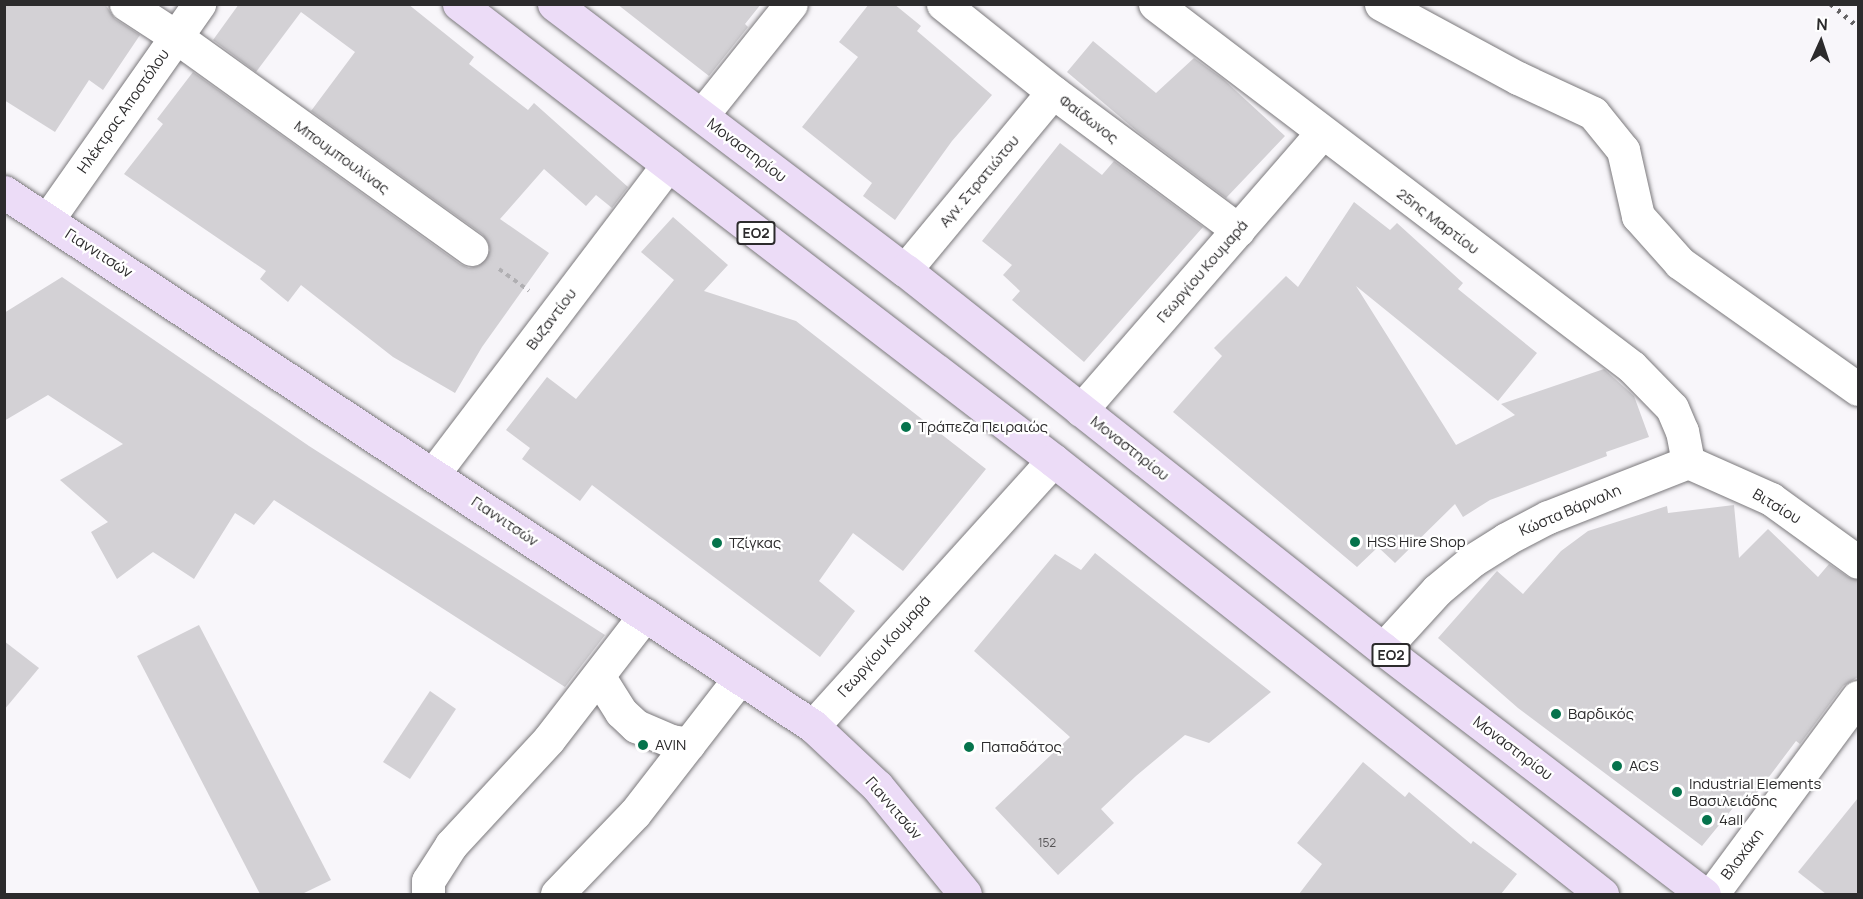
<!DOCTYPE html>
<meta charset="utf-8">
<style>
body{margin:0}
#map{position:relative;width:1863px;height:899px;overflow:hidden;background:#f8f6fa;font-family:Manrope,sans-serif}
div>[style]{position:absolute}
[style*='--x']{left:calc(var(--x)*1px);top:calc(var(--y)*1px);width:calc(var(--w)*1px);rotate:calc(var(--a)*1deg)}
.building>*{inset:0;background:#d3d1d5}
.path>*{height:4px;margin-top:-2px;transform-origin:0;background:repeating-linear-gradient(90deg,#b0afb2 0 4.5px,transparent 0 9px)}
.roads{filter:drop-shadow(0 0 2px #7b797c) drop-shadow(0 0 2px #7b797c)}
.minor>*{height:33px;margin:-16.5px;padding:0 16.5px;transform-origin:16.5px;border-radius:16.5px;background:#fff}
.major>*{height:33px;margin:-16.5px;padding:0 16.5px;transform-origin:16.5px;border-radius:16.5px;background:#ecdcf7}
.rail>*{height:4.5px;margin-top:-2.25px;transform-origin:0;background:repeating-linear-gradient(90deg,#656365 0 3px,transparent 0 9px)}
.dots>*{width:16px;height:16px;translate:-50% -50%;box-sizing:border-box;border:3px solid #fff;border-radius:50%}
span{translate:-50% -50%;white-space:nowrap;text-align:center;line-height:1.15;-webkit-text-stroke:4.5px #fff;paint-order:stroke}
.number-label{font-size:12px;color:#565456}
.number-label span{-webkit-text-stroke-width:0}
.shield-label span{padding:2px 4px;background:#fff;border:2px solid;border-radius:4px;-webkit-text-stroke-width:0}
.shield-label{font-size:14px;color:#2c2b2c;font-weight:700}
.street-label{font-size:15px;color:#2c2b2c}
.poi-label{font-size:15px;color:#2c2b2c}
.left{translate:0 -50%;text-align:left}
.frame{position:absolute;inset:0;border:6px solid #2c2b2c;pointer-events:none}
.north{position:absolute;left:1791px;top:12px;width:60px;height:60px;-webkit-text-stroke:4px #fff;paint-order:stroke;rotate:3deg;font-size:16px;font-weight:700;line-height:24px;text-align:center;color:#2c2b2c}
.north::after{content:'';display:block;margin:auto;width:21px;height:27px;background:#2c2b2c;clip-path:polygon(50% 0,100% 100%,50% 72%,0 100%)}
</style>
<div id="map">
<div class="building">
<div style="clip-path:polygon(4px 4px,105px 4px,115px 19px,140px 35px,103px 90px,89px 80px,55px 132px,4px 100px)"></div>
<div style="clip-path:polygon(239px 4px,408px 4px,474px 57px,469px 64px,528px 110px,534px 103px,628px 187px,612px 208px,596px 195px,586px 206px,544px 169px,500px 219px,549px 253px,482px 347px,455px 393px,393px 357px,301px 285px,288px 302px,260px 279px,266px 271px,124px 174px,163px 124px,157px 119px,193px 72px,460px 264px,469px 268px,478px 266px,486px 259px,490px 250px,488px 242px,482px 234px,311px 111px,355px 52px,301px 12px,256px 72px,213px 40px)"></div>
<div style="clip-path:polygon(617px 4px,761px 4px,745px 24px,748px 27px,709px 76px)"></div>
<div style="clip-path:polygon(869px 4px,894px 4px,921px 26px,917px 31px,992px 95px,952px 141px,895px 220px,863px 196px,872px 183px,802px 127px,858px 57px,839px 42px)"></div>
<div style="clip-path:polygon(1093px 41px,1156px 93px,1194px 58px,1223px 79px,1285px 136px,1226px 198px,1138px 132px,1067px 72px)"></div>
<div style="clip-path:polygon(1060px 143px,1102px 175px,1114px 161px,1203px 227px,1084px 362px,1012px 300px,1020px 291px,1003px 275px,1012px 265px,982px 241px)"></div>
<div style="clip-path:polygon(1354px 202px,1390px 230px,1397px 223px,1463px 283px,1458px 289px,1537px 353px,1498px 401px,1356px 286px,1456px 445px,1515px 415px,1501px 404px,1604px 369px,1634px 396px,1649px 437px,1606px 452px,1607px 456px,1490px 500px,1463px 517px,1455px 504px,1395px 563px,1378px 547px,1357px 567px,1173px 412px,1222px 356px,1214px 348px,1286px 276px,1298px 287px)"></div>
<div style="clip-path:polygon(673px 217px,728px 265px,704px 291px,796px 321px,986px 469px,903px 571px,853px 533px,819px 581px,855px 611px,820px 657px,592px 485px,580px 501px,522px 459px,530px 448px,506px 430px,547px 377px,576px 399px,674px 280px,641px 252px)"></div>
<div style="clip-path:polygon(62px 277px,309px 446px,605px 635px,565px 687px,274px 500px,254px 525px,235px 513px,194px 579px,153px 552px,117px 579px,91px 532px,108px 522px,60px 480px,123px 444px,48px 395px,4px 421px,4px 313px)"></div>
<div style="clip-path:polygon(1734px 505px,1739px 558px,1768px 529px,1818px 577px,1829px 564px,1848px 577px,1858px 580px,1858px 677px,1843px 686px,1800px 744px,1796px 741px,1753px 798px,1746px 792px,1702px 846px,1518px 708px,1438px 638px,1497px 571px,1523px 594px,1561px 551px,1588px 531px,1667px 506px,1668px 513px)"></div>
<div style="clip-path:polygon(1095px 553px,1271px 692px,1209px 743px,1185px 735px,1136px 776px,1101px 809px,1114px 823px,1058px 875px,995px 808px,1070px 737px,974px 651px,1055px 554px,1081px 570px)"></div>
<div style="clip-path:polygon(199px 625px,331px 880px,302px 894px,260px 894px,137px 656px)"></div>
<div style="clip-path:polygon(4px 641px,39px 668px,4px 710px)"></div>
<div style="clip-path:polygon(430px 691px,456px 709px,410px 779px,383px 762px)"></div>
<div style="clip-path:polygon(1363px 762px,1405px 797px,1409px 792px,1471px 844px,1473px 841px,1517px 874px,1501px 894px,1299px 894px,1322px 864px,1297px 843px)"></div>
<div style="clip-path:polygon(1858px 798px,1858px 894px,1826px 894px,1798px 872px)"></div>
</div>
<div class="path">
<div style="--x:499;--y:269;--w:37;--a:36"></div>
</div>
<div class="roads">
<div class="minor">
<div style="--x:126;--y:4;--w:59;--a:33.1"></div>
<div style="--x:175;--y:36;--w:365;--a:35.7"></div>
<div style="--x:943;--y:4;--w:141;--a:38.7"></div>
<div style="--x:1053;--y:92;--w:231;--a:36.7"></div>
<div style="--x:1155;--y:4;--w:599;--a:37.27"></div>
<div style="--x:1632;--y:367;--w:57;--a:45.7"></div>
<div style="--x:1672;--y:408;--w:25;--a:67"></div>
<div style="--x:1682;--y:431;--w:32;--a:79"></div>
<div style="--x:1381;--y:4;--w:156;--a:28.4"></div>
<div style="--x:1518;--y:78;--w:83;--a:25"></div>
<div style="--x:1593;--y:113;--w:48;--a:51"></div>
<div style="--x:1623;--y:150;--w:68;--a:77.2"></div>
<div style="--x:1638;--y:216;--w:63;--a:48.2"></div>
<div style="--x:1680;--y:263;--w:218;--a:35.3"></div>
<div style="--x:702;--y:115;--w:142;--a:-51.3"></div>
<div style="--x:48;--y:219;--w:263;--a:-54.9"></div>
<div style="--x:905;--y:270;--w:231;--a:-50.3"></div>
<div style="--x:1081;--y:410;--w:367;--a:-49"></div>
<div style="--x:1688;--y:462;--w:91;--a:24"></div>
<div style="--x:1771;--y:499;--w:107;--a:35.9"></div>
<div style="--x:434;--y:473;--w:387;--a:-52.8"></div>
<div style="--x:1383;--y:649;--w:80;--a:-47.5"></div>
<div style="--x:1437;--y:590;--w:47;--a:-39.8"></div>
<div style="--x:1473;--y:560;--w:39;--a:-32"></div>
<div style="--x:1506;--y:539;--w:47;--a:-27.6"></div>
<div style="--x:1548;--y:517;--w:150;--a:-21.4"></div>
<div style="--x:599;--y:677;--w:41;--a:57.8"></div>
<div style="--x:621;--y:712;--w:21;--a:43"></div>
<div style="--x:636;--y:726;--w:38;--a:23"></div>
<div style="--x:671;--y:741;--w:18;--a:9"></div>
<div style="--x:813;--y:726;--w:358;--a:-47.9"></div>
<div style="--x:428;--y:894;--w:13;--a:-90"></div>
<div style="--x:428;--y:881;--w:43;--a:-57.4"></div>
<div style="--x:451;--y:845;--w:144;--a:-47.2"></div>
<div style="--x:549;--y:739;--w:157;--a:-52.3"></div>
<div style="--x:557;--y:894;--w:112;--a:-46.1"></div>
<div style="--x:635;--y:813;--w:170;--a:-52.2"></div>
<div style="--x:1712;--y:894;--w:245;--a:-53.5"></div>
</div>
<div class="major">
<div style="--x:459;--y:4;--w:749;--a:37.51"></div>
<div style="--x:1053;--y:460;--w:700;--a:38.33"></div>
<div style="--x:554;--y:4;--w:440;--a:37.2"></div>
<div style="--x:905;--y:270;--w:610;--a:38.41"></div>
<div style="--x:1383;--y:649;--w:404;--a:37.4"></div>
<div style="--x:4;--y:192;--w:969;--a:33.43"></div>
<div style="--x:813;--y:726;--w:88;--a:43.2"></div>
<div style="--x:877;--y:786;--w:139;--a:50.8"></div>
</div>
</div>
<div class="rail">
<div style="--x:1831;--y:4;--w:35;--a:40"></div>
</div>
<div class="dots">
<div style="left:906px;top:427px;background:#05734c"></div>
<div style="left:1355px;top:542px;background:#05734c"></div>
<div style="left:717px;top:543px;background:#05734c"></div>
<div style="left:1556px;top:714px;background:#05734c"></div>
<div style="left:643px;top:745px;background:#05734c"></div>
<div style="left:969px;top:747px;background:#05734c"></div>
<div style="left:1617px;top:766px;background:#05734c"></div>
<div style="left:1677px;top:792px;background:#05734c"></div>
<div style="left:1707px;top:820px;background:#05734c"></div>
</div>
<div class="number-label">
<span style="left:1047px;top:843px">152</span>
</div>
<div class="shield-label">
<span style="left:756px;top:233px">ΕΟ2</span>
<span style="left:1391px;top:655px">ΕΟ2</span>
</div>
<div class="street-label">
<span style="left:123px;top:111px;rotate:-55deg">Ηλέκτρας Αποστόλου</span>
<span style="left:1089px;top:119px;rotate:37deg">Φαίδωνος</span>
<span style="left:747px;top:150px;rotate:37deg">Μοναστηρίου</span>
<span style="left:342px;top:157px;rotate:36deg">Μπουμπουλίνας</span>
<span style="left:979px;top:181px;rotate:-50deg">Αγν. Στρατιώτου</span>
<span style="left:1438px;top:221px;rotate:37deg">25ης Μαρτίου</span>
<span style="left:99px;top:253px;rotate:33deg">Γιαννιτσών</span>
<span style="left:1202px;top:271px;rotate:-49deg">Γεωργίου Κουμαρά</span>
<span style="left:551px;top:319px;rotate:-53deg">Βυζαντίου</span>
<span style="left:1130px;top:448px;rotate:38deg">Μοναστηρίου</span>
<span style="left:1777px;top:506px;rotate:31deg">Βιτσίου</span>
<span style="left:1570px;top:510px;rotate:-23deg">Κώστα Βάρναλη</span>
<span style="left:505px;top:521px;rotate:34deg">Γιαννιτσών</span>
<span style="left:884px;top:646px;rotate:-48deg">Γεωργίου Κουμαρά</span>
<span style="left:1513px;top:748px;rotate:37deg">Μοναστηρίου</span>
<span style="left:894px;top:808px;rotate:49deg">Γιαννιτσών</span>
<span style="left:1742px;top:854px;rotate:-53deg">Βλαχάκη</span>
</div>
<div class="poi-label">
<span class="left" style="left:918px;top:427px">Τράπεζα Πειραιώς</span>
<span class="left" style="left:1367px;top:542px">HSS Hire Shop</span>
<span class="left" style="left:729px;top:543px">Τζίγκας</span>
<span class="left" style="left:1568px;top:714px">Βαρδικός</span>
<span class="left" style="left:655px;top:745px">AVIN</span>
<span class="left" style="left:981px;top:747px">Παπαδάτος</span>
<span class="left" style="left:1629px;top:766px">ACS</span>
<span class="left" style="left:1689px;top:792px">Industrial Elements<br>Βασιλειάδης</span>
<span class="left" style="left:1719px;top:820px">4all</span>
</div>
<div class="frame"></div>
<div class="north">N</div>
</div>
